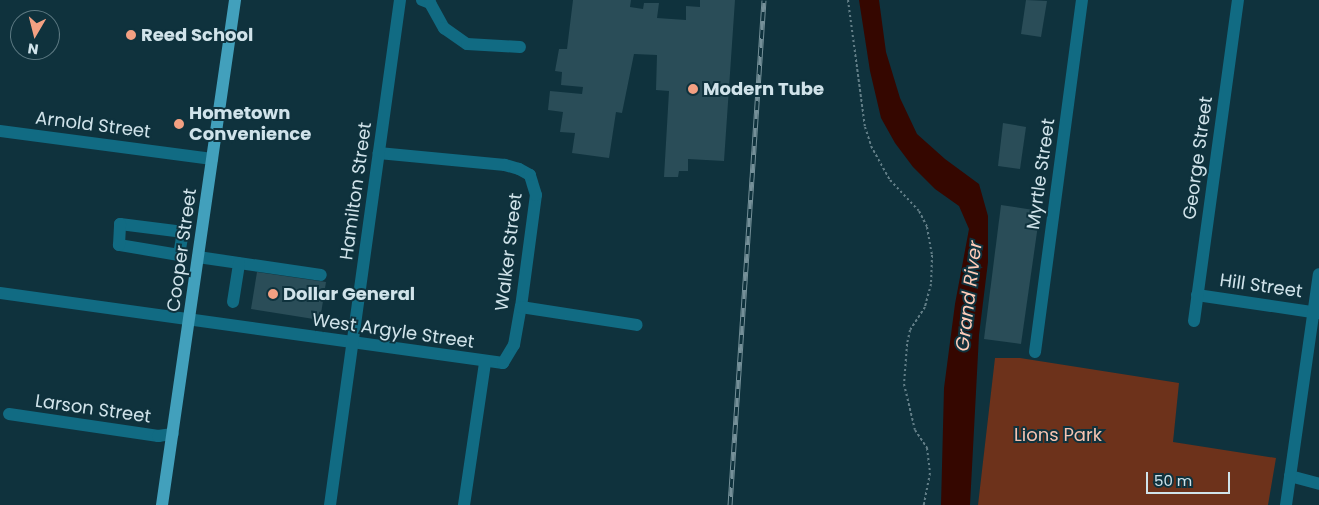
<!DOCTYPE html>
<style>
body{margin:0}
#map{position:relative;width:1319px;height:505px;overflow:hidden;background:#0f323d;font-family:Poppins,sans-serif}
div>[style]{position:absolute}
[style*='--x']{left:calc(var(--x)*1px);top:calc(var(--y)*1px);width:calc(var(--w)*1px);rotate:calc(var(--a)*1deg)}
.green>*{inset:0;background:#6d321b}
.water>*{inset:0;background:#350700}
.building>*{inset:0;background:#2a4d58}
.path>*{height:2px;margin-top:-1px;transform-origin:0;background:repeating-linear-gradient(90deg,#627e87 0 2.5px,transparent 0 5px)}
.minor>*{height:12px;margin:-6px;padding:0 6px;transform-origin:6px;border-radius:6px;background:#116b83}
.major>*{height:12px;margin:-6px;padding:0 6px;transform-origin:6px;border-radius:6px;background:#42a0bc}
.rail>*{height:5px;margin-top:-2.5px;transform-origin:0;background:repeating-linear-gradient(90deg,#0f323d 0 9px,#759099 0 18px);box-sizing:border-box;border-block:1px solid #759099}
.dots>*{width:14px;height:14px;translate:-50% -50%;box-sizing:border-box;border:2px solid #0f323d;border-radius:50%}
span{translate:-50% -50%;white-space:nowrap;text-align:center;line-height:1.15;-webkit-text-stroke:4px #0f323d;paint-order:stroke}
.poi-label{font-size:18px;color:#d0e3ea;font-weight:700}
.left{translate:0 -50%;text-align:left}
.street-label{font-size:18px;color:#d0e3ea}
.park-label{font-size:18px;color:#f6c3b1}
.water-label{font-size:19px;color:#ffccb9;font-style:italic}
.north{position:absolute;left:10px;top:10px;width:50px;height:50px;box-sizing:border-box;background:#0f323d;border:1px solid #5c7982;border-radius:50%;rotate:188deg;font-size:14px;font-weight:700;line-height:20px;text-align:center;color:#d0e3ea}
.north::after{content:'';display:block;margin:auto;width:18px;height:22px;background:#f3a082;clip-path:polygon(50% 0,100% 100%,50% 72%,0 100%)}
.scale{position:absolute;left:1146px;top:472px;width:84px;height:22px;box-sizing:border-box;border:2px solid #d0e3ea;border-top:0;padding-left:6px;font-size:15px;line-height:18px;white-space:nowrap;color:#d0e3ea;-webkit-text-stroke:4px #0f323d;paint-order:stroke}
</style>
<div id="map">
<div class="green">
<div style="clip-path:polygon(995px 358px,1020px 358px,1179px 383px,1173px 442px,1276px 458px,1268px 505px,978px 505px)"></div>
</div>
<div class="water">
<div style="clip-path:polygon(859px 0,879px 0,886px 52px,900px 98px,917px 134px,945px 159px,979px 184px,988px 216px,988px 262px,979px 335px,970px 505px,941px 505px,944px 388px,955px 304px,969px 229px,959px 206px,935px 189px,913px 167px,895px 143px,881px 118px,870px 71px)"></div>
</div>
<div class="building">
<div style="clip-path:polygon(573px 0,631px 0,630px 7px,643px 9px,644px 3px,659px 3px,657px 18px,686px 20px,686px 6px,700px 7px,700px 0,735px 0,724px 161px,688px 159px,688px 171px,679px 171px,678px 177px,664px 177px,669px 91px,656px 90px,657px 55px,634px 54px,622px 113px,616px 112px,609px 158px,572px 153px,575px 133px,560px 132px,563px 112px,548px 110px,550px 91px,582px 94px,583px 87px,561px 85px,562px 72px,555px 71px,559px 49px,567px 49px)"></div>
<div style="clip-path:polygon(1026px 0,1047px 1px,1041px 37px,1021px 34px)"></div>
<div style="clip-path:polygon(1003px 123px,1026px 127px,1020px 169px,998px 166px)"></div>
<div style="clip-path:polygon(1001px 205px,1040px 211px,1021px 344px,984px 339px)"></div>
<div style="clip-path:polygon(257px 272px,326px 282px,320px 320px,251px 309px)"></div>
</div>
<div class="path">
<div style="--x:848;--y:0;--w:128;--a:82.4"></div>
<div style="--x:865;--y:127;--w:20;--a:72"></div>
<div style="--x:871;--y:146;--w:39;--a:61"></div>
<div style="--x:890;--y:180;--w:42;--a:46.9"></div>
<div style="--x:919;--y:211;--w:18;--a:63"></div>
<div style="--x:927;--y:227;--w:28;--a:80"></div>
<div style="--x:932;--y:255;--w:29;--a:92"></div>
<div style="--x:931;--y:284;--w:24;--a:105"></div>
<div style="--x:925;--y:307;--w:27;--a:123"></div>
<div style="--x:910;--y:330;--w:14;--a:102"></div>
<div style="--x:907;--y:344;--w:40;--a:94.3"></div>
<div style="--x:904;--y:384;--w:47;--a:76.6"></div>
<div style="--x:915;--y:430;--w:22;--a:56"></div>
<div style="--x:927;--y:448;--w:25;--a:83"></div>
<div style="--x:930;--y:473;--w:33;--a:101"></div>
</div>
<div class="minor">
<div style="--x:422;--y:0;--w:9;--a:21"></div>
<div style="--x:430;--y:3;--w:29;--a:61"></div>
<div style="--x:444;--y:28;--w:28;--a:35"></div>
<div style="--x:467;--y:44;--w:53;--a:3.2"></div>
<div style="--x:0;--y:131;--w:214;--a:7.5"></div>
<div style="--x:120;--y:224;--w:64;--a:7.2"></div>
<div style="--x:183;--y:232;--w:23;--a:100"></div>
<div style="--x:179;--y:255;--w:61;--a:-170.5"></div>
<div style="--x:119;--y:245;--w:21;--a:-87"></div>
<div style="--x:198;--y:257;--w:124;--a:8.3"></div>
<div style="--x:0;--y:293;--w:508;--a:7.92"></div>
<div style="--x:503;--y:363;--w:21;--a:-59"></div>
<div style="--x:514;--y:345;--w:39;--a:-80"></div>
<div style="--x:521;--y:307;--w:113;--a:-82.4"></div>
<div style="--x:536;--y:195;--w:21;--a:-107"></div>
<div style="--x:530;--y:175;--w:13;--a:-151"></div>
<div style="--x:519;--y:169;--w:15;--a:-164"></div>
<div style="--x:505;--y:165;--w:127;--a:-174.6"></div>
<div style="--x:1197;--y:295;--w:123;--a:8.4"></div>
<div style="--x:233;--y:302;--w:39;--a:-81"></div>
<div style="--x:521;--y:307;--w:117;--a:8.8"></div>
<div style="--x:1194;--y:321;--w:324;--a:-82.2"></div>
<div style="--x:1035;--y:352;--w:355;--a:-82.4"></div>
<div style="--x:9;--y:414;--w:151;--a:8.4"></div>
<div style="--x:158;--y:436;--w:15;--a:-8"></div>
<div style="--x:1290;--y:476;--w:30;--a:15"></div>
<div style="--x:330;--y:505;--w:510;--a:-82.11"></div>
<div style="--x:464;--y:505;--w:145;--a:-81.6"></div>
<div style="--x:1286;--y:505;--w:233;--a:-81.9"></div>
</div>
<div class="major">
<div style="--x:162;--y:505;--w:510;--a:-81.77"></div>
</div>
<div class="rail">
<div style="--x:730;--y:505;--w:506;--a:-86.15"></div>
</div>
<div class="dots">
<div style="left:131px;top:35px;background:#f3a082"></div>
<div style="left:693px;top:89px;background:#f3a082"></div>
<div style="left:179px;top:124px;background:#f3a082"></div>
<div style="left:273px;top:294px;background:#f3a082"></div>
</div>
<div class="poi-label">
<span class="left" style="left:141px;top:35px">Reed School</span>
<span class="left" style="left:703px;top:89px">Modern Tube</span>
<span class="left" style="left:189px;top:124px">Hometown<br>Convenience</span>
<span class="left" style="left:283px;top:294px">Dollar General</span>
</div>
<div class="street-label">
<span style="left:93px;top:125px;rotate:7deg">Arnold Street</span>
<span style="left:1198px;top:158px;rotate:-82deg">George Street</span>
<span style="left:1041px;top:174px;rotate:-82deg">Myrtle Street</span>
<span style="left:356px;top:191px;rotate:-82deg">Hamilton Street</span>
<span style="left:182px;top:250px;rotate:-82deg">Cooper Street</span>
<span style="left:509px;top:252px;rotate:-83deg">Walker Street</span>
<span style="left:1261px;top:286px;rotate:8deg">Hill Street</span>
<span style="left:393px;top:331px;rotate:8deg">West Argyle Street</span>
<span style="left:93px;top:409px;rotate:8deg">Larson Street</span>
</div>
<div class="park-label">
<span style="left:1058px;top:435px">Lions Park</span>
</div>
<div class="water-label">
<span style="left:969px;top:296px;rotate:-83deg">Grand River</span>
</div>
<div class="north">N</div>
<div class="scale">50 m</div>
</div>
